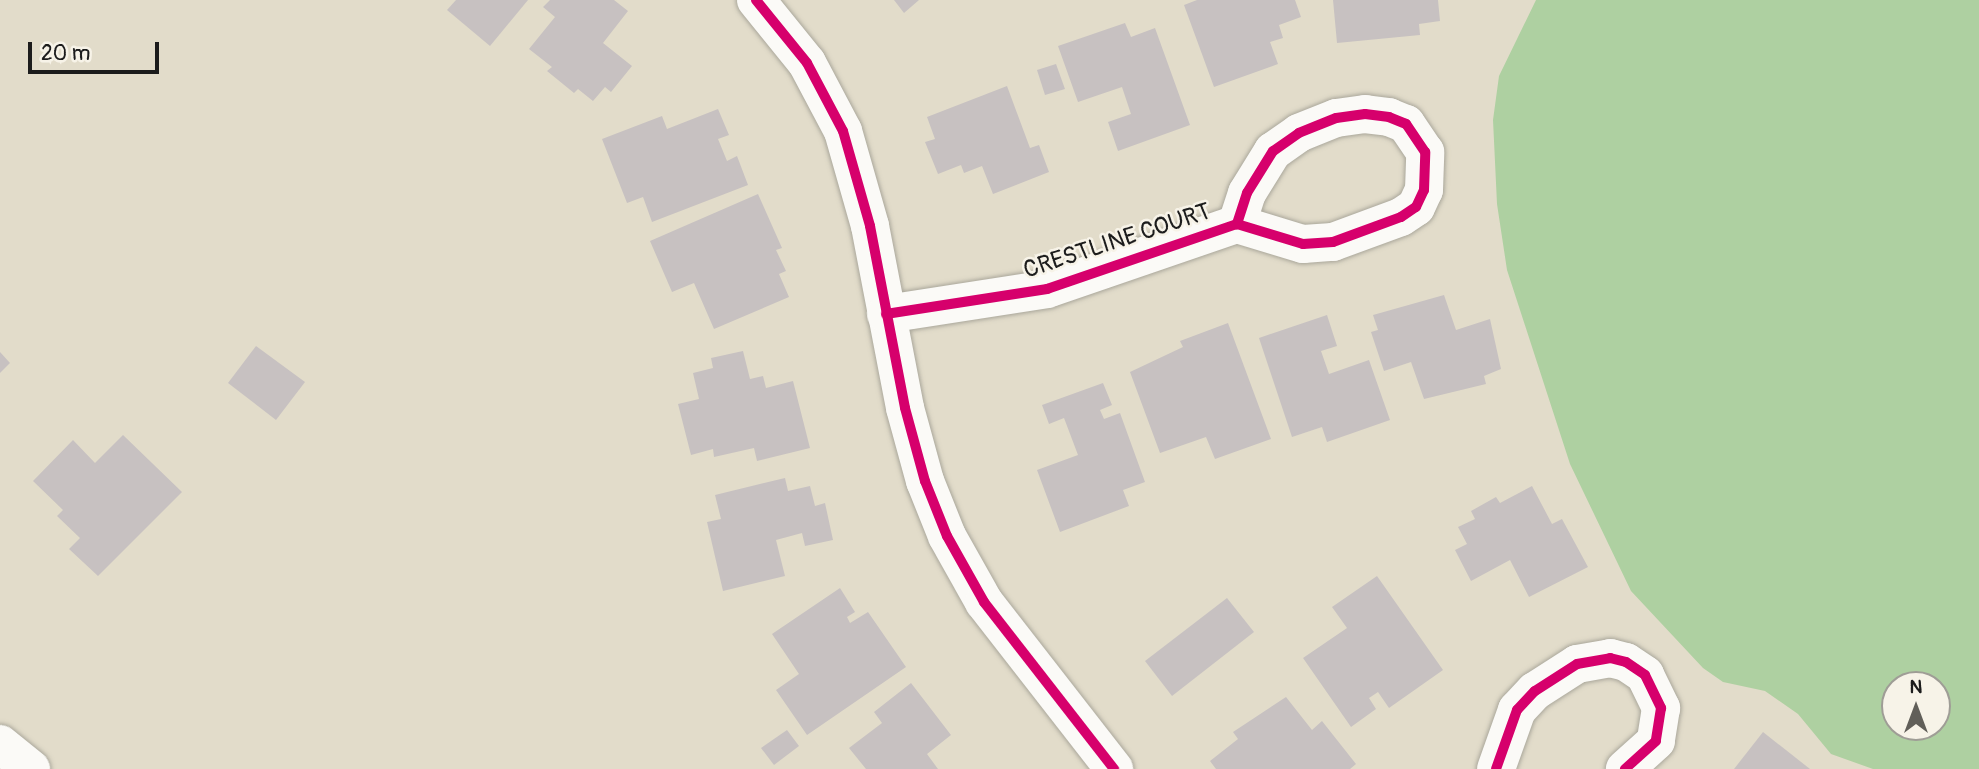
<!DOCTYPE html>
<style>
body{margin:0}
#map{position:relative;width:1979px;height:769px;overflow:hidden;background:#e2dcca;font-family:Pangolin,sans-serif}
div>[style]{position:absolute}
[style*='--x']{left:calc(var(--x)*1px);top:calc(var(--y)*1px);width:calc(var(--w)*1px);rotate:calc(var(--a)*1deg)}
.green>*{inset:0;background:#aed0a1}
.building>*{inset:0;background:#c7c1c1}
.roads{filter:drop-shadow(0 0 2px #aaa79b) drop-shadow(0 0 2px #aaa79b)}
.minor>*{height:38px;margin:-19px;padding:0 19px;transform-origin:19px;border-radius:19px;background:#fbfaf7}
.major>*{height:38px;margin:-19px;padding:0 19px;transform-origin:19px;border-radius:19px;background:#fbfaf7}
.cycleway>*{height:10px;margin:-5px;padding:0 5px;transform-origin:5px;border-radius:5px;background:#d6006c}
span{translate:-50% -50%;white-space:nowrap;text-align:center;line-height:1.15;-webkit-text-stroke:5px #f7f3e8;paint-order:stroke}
.street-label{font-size:24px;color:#1c1c1c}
.north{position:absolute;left:1881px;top:671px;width:70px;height:70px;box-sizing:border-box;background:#f7f3e8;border:2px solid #9f9d96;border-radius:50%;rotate:0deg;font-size:19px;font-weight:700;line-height:28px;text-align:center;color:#1c1c1c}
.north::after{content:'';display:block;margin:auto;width:24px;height:32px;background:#615f59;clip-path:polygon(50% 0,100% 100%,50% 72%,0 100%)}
.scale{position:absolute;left:28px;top:42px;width:131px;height:32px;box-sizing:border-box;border:4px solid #1c1c1c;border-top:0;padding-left:9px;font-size:21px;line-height:24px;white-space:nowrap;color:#1c1c1c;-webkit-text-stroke:5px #f7f3e8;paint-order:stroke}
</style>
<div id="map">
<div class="green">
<div style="clip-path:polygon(evenodd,1536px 0,1979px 0,1979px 769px,1873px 769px,1831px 754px,1798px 714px,1765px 691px,1723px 682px,1703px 668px,1631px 591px,1570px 464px,1507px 270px,1497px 204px,1493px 120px,1499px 76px,1536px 0,1895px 685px,1937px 685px,1937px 727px,1895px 727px,1895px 685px)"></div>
</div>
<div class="building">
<div style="clip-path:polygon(456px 0,528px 0,490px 46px,447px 10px)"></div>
<div style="clip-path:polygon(550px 0,614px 0,628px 11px,603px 43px,632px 66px,611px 92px,605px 87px,593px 101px,578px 89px,574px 93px,547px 71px,552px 67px,529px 49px,555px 17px,543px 7px)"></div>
<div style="clip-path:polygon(894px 0,919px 0,904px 13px)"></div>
<div style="clip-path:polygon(1197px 0,1295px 0,1301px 17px,1279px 25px,1283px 38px,1270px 42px,1278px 64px,1214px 87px,1184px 5px)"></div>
<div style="clip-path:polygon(1333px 0,1438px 0,1440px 21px,1419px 24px,1420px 35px,1337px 43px)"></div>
<div style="clip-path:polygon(1125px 23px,1131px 37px,1155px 28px,1190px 125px,1118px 151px,1108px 122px,1131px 114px,1122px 87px,1078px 102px,1058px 46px)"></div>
<div style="clip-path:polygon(1056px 64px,1065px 89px,1045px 95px,1037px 70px)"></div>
<div style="clip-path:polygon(1007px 86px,1030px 148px,1039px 145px,1049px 172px,993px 194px,982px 166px,964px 173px,961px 165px,938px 174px,925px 142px,935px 139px,927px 117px)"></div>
<div style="clip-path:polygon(718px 109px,729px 135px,718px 139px,727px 161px,737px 156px,748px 185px,652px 222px,643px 197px,627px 203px,602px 139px,662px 116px,667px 129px)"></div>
<div style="clip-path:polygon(758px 194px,782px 248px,776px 250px,786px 271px,779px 274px,789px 297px,714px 329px,694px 283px,672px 292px,650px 241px)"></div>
<div style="clip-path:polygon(1444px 295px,1456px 330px,1490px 319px,1501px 369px,1484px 376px,1486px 384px,1424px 399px,1411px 362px,1384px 371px,1371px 332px,1378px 330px,1373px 315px)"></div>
<div style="clip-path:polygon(1327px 315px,1337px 346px,1321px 351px,1329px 374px,1369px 360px,1390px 420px,1327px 442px,1322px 427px,1292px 437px,1259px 338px)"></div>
<div style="clip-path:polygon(1228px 323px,1271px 439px,1215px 459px,1206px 437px,1160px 453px,1130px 372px,1183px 347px,1180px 341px)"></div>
<div style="clip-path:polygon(256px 346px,305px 382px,276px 420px,228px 383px)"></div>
<div style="clip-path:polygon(743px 351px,750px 379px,763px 376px,766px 388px,793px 381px,810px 448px,757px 461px,754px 448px,714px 457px,713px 449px,691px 455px,678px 404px,699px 399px,693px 373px,713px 368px,711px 358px)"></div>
<div style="clip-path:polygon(0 352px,10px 363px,0 373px)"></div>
<div style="clip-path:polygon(1103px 383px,1112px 405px,1100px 410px,1104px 419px,1120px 413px,1145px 482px,1123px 490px,1129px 506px,1060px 532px,1037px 470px,1078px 455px,1064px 418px,1049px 424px,1042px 405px)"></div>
<div style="clip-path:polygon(123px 435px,182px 492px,98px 576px,69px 549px,80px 538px,57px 516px,63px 510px,33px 481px,73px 440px,95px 463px)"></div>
<div style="clip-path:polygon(785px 478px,788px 491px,810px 486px,815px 506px,825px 503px,833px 540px,805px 546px,802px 533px,776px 540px,785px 576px,723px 591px,707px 522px,721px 519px,715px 495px)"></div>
<div style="clip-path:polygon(1532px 486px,1552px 524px,1562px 519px,1588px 567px,1529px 597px,1510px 560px,1471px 581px,1455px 550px,1467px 544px,1458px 527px,1475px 519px,1471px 511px,1496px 497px,1500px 503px)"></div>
<div style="clip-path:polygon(1377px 576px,1443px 670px,1389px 708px,1378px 692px,1369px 698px,1376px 709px,1351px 727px,1303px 658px,1347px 628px,1332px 607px)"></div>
<div style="clip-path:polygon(840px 588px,855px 612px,847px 617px,850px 623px,868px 612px,906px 667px,807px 735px,776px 690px,799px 674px,772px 634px)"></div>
<div style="clip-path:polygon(1227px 598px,1254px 632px,1172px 696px,1145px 661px)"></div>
<div style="clip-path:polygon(911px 683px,951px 735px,927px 754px,938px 769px,866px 769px,849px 748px,882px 723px,874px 712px)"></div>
<div style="clip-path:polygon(1286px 697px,1312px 730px,1322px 721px,1356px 764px,1350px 769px,1216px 769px,1210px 761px,1238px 739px,1233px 732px)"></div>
<div style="clip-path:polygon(787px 730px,799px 746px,774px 765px,761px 748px)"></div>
<div style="clip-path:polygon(1763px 732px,1810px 769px,1734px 769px)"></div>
</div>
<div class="roads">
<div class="minor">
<div style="--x:756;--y:0;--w:81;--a:51"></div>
<div style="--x:807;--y:63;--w:77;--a:62.1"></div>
<div style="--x:843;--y:131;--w:99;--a:74.1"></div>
<div style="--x:870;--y:226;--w:185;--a:79.1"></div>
<div style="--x:905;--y:408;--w:76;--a:74.7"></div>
<div style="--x:925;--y:481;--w:59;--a:68.2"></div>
<div style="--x:947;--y:536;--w:76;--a:60.7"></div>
<div style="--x:984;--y:602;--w:212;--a:52.1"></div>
<div style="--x:886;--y:314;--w:163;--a:-8.8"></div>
<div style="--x:1047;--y:289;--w:201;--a:-18.9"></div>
<div style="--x:1237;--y:224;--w:69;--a:16.9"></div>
<div style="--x:1303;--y:244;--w:30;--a:-4"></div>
<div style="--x:1333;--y:242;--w:72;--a:-20.2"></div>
<div style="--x:1401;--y:217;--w:18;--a:-34"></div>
<div style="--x:1416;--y:207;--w:19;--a:-65"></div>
<div style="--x:1424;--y:190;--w:38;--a:-88"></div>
<div style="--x:1425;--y:152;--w:34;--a:-124"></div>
<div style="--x:1406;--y:124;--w:18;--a:-158"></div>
<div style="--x:1389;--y:117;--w:24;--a:-173"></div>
<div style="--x:1365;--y:114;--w:29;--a:172"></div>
<div style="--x:1336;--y:118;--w:40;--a:158"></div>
<div style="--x:1299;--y:133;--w:32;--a:145"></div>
<div style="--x:1273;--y:151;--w:49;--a:121.8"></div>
<div style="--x:1247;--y:193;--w:33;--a:108"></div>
<div style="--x:1496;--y:769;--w:63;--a:-70.4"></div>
<div style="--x:1517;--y:710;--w:26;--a:-47"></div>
<div style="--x:1535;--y:691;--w:50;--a:-32.7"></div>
<div style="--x:1577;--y:664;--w:34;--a:-10"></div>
<div style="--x:1610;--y:658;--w:16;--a:14"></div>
<div style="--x:1626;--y:662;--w:23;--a:34"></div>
<div style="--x:1645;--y:675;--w:37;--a:64"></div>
<div style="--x:1661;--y:708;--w:33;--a:99"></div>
<div style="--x:1656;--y:741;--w:42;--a:137.9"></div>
</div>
<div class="major">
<div style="--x:0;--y:744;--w:40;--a:39"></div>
</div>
</div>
<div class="cycleway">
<div style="--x:756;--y:0;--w:81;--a:51"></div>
<div style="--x:807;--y:63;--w:77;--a:62.1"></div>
<div style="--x:843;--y:131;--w:99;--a:74.1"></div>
<div style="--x:870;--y:226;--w:185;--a:79.1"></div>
<div style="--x:905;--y:408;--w:76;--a:74.7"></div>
<div style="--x:925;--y:481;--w:59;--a:68.2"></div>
<div style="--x:947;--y:536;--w:76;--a:60.7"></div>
<div style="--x:984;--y:602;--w:212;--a:52.1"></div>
<div style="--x:886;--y:314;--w:163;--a:-8.8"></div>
<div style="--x:1047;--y:289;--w:201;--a:-18.9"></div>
<div style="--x:1237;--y:224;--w:69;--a:16.9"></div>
<div style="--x:1303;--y:244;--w:30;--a:-4"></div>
<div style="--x:1333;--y:242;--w:72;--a:-20.2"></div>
<div style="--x:1401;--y:217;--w:18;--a:-34"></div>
<div style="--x:1416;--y:207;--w:19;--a:-65"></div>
<div style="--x:1424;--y:190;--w:38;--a:-88"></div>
<div style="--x:1425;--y:152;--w:34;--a:-124"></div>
<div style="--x:1406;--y:124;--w:18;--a:-158"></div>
<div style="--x:1389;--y:117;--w:24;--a:-173"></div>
<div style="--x:1365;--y:114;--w:29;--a:172"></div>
<div style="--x:1336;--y:118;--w:40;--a:158"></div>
<div style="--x:1299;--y:133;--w:32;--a:145"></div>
<div style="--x:1273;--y:151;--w:49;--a:121.8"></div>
<div style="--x:1247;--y:193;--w:33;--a:108"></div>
<div style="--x:1496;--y:769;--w:63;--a:-70.4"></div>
<div style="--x:1517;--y:710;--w:26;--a:-47"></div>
<div style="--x:1535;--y:691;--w:50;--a:-32.7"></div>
<div style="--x:1577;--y:664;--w:34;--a:-10"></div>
<div style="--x:1610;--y:658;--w:16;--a:14"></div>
<div style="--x:1626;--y:662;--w:23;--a:34"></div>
<div style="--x:1645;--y:675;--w:37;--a:64"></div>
<div style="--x:1661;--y:708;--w:33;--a:99"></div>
<div style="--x:1656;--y:741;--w:42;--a:137.9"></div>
</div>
<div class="street-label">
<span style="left:1117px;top:241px;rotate:-18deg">CRESTLINE COURT</span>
</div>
<div class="north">N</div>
<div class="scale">20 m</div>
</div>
